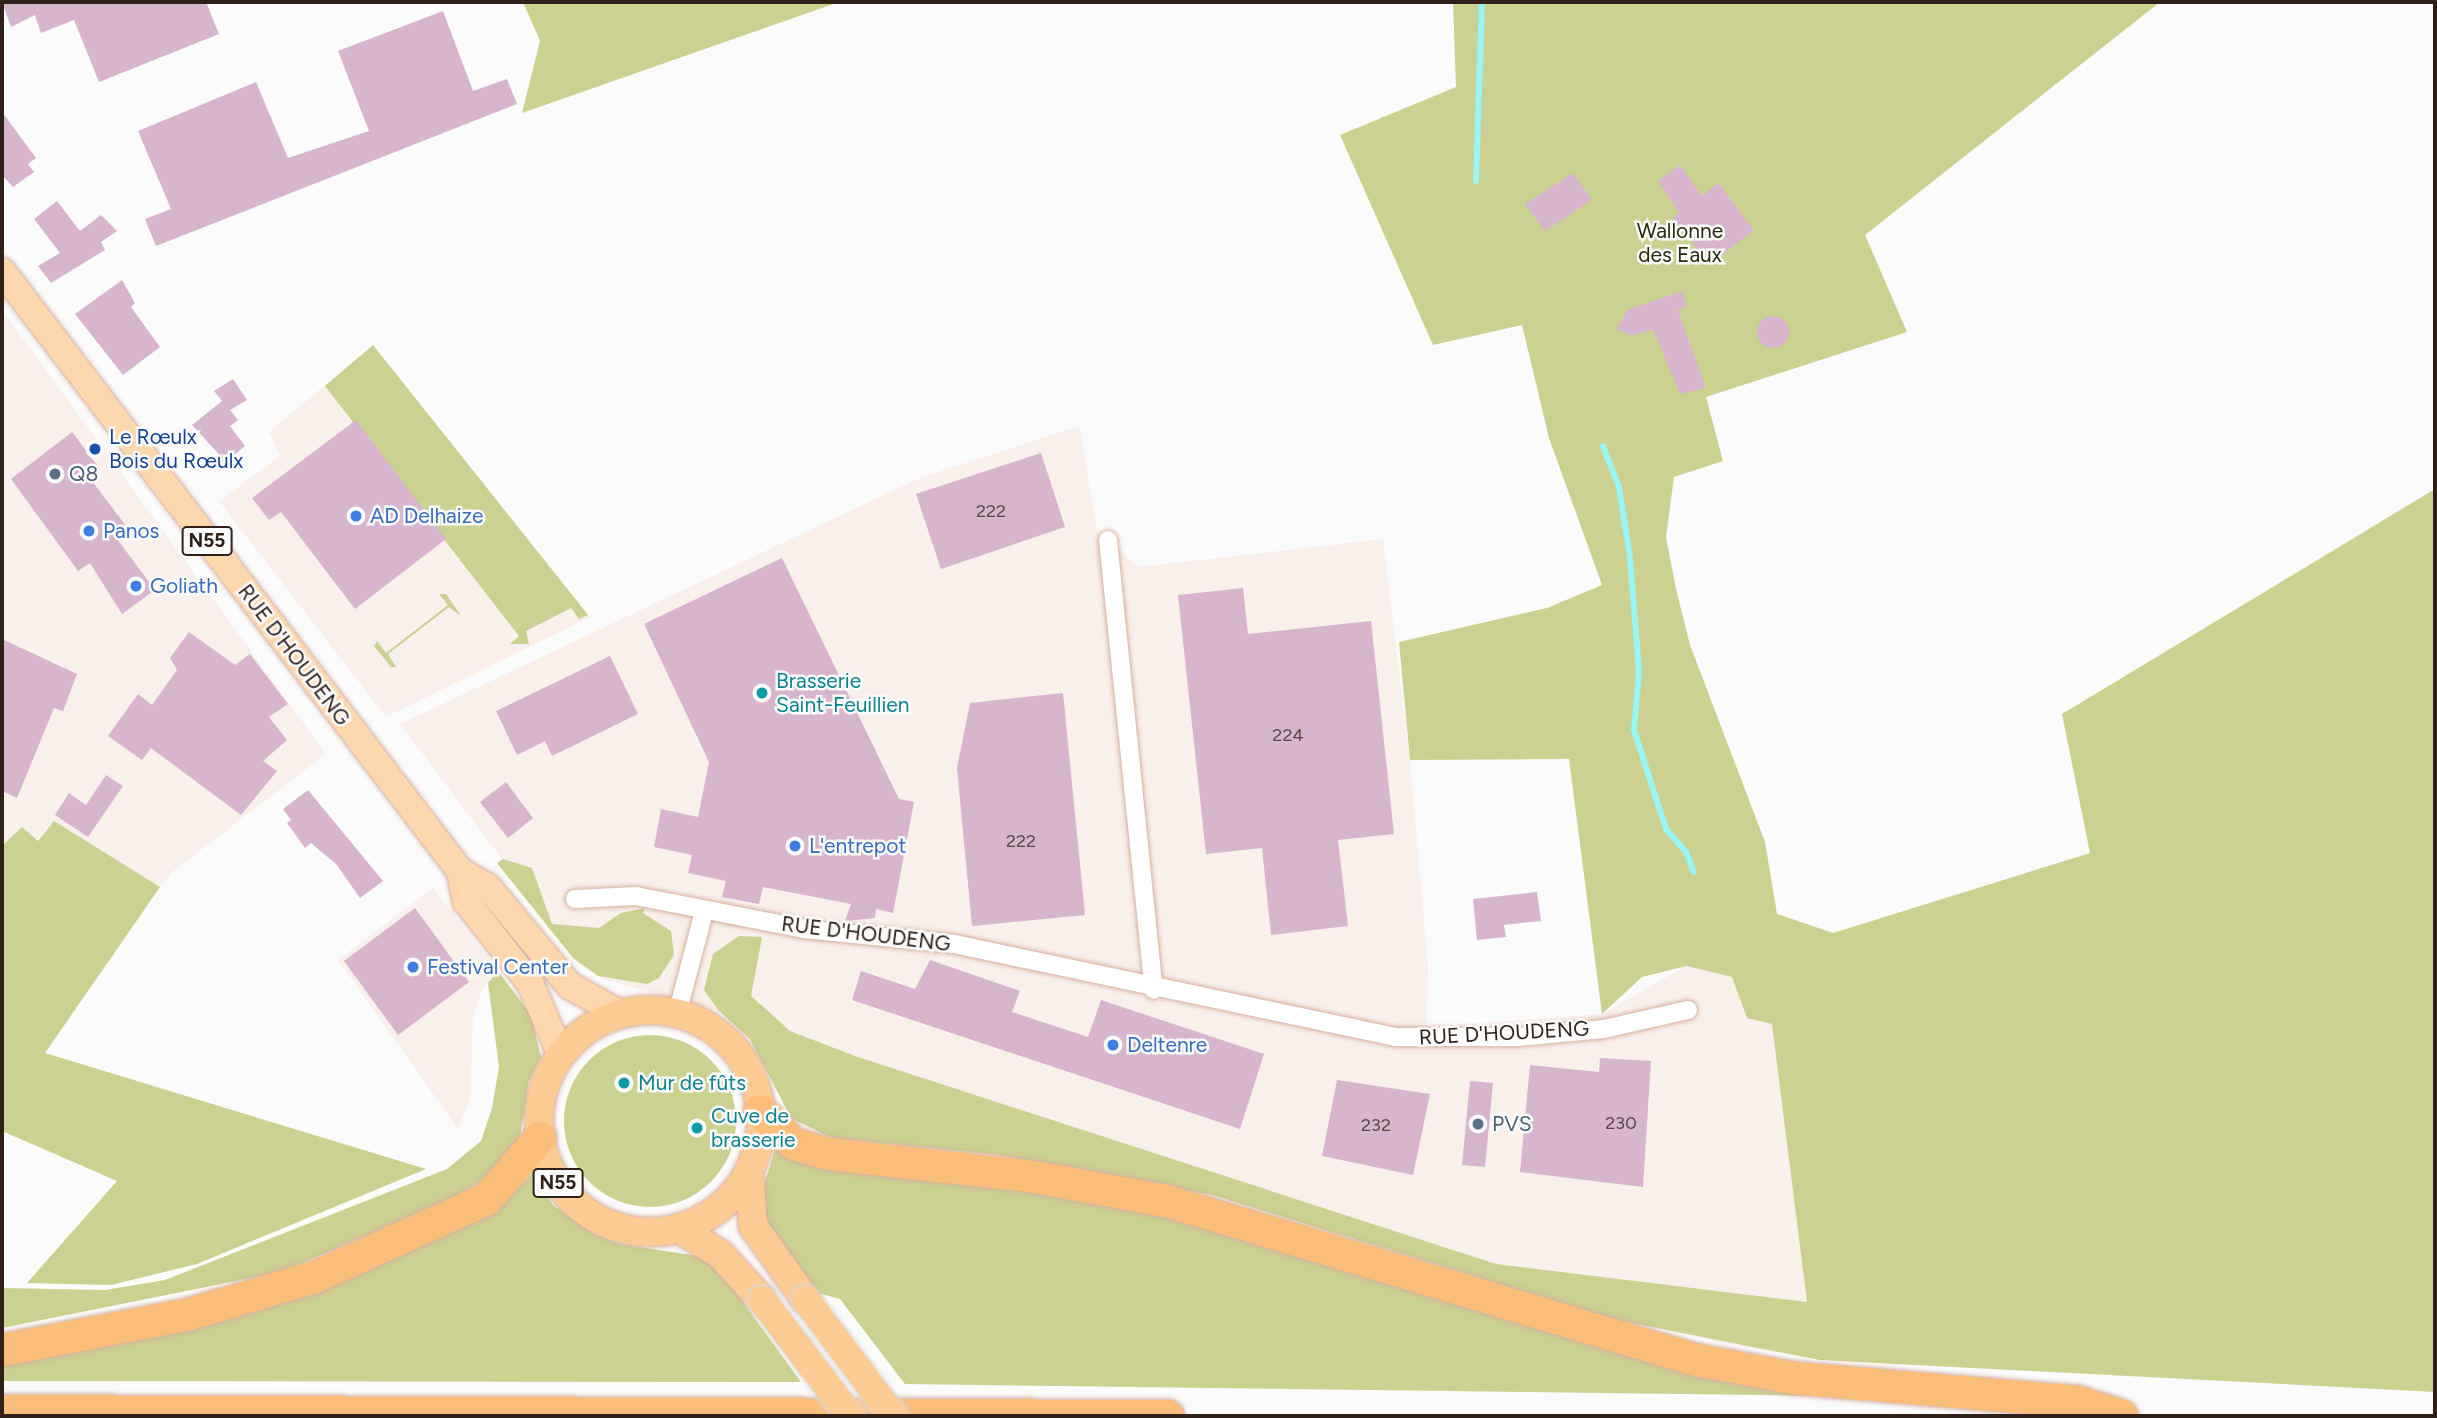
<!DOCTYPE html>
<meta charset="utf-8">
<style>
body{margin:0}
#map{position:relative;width:2437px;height:1418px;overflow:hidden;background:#fbfbfb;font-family:Figtree,sans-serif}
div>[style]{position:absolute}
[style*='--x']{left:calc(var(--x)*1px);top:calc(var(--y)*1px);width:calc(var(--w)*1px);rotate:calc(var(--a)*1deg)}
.built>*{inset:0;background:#f9efeb}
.green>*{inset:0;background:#cbd190}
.round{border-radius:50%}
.stream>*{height:6px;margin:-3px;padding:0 3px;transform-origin:3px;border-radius:3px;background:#98f5f4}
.building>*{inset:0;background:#d6b5cd}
.roads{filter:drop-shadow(0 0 2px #d6b09f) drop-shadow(0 0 2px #d6b09f)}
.minor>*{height:18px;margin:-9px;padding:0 9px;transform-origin:9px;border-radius:9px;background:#fff}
.primary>*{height:26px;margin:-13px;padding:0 13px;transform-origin:13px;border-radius:13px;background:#fdd8af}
.trunk>*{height:28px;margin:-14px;padding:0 14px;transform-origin:14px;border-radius:14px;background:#fccb94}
.trunk>.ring{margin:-14px;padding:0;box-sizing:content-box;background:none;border:28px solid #fccb94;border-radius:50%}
.motorway>*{height:32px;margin:-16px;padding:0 16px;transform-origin:16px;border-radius:16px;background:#fbbe7a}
.bridges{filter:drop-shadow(0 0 2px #dad7d6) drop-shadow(0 0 2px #dad7d6)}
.trunk-bridge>*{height:28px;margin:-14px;padding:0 14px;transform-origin:14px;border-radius:14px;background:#fccb94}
.dots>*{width:19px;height:19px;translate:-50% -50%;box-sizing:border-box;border:4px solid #fbfbfb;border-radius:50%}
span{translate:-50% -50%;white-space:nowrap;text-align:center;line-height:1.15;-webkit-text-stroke:5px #fbfbfb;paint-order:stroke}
.number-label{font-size:18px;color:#594647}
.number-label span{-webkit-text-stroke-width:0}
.shield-label span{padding:2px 5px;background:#fbfbfb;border:2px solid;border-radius:5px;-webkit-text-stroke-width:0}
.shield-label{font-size:19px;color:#2f211a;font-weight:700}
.park-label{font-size:21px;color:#292b0d}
.transit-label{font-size:21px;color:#164399}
.left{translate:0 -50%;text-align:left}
.service-label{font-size:21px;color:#4e5e75}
.shop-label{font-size:21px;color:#366cbe}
.street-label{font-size:21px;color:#2f211a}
.culture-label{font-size:21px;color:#0d838f}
.frame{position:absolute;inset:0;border:4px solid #2f211a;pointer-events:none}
</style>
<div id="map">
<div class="built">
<div style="clip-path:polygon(2px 310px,326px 754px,171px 873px,160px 887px,54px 821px,37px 841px,22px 827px,2px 846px)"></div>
<div style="clip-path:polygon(373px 345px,590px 617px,386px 717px,219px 501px,280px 456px,269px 432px)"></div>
<div style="clip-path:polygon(1080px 426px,1097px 531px,1139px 567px,1383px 539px,1410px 760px,1428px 965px,1427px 1027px,1602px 1014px,1777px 914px,1772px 1024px,1820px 1360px,1713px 1341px,1212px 1195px,999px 1155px,815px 1133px,791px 1118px,774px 1080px,735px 1023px,719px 1011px,606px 980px,578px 963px,497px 863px,502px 859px,400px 724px,922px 477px)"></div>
<div style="clip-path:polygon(433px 888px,498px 971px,481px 991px,473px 1020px,470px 1101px,458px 1129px,338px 960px)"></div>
</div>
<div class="green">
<div style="clip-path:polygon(523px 2px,839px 2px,522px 113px,540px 41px)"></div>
<div style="clip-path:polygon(1453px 2px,2160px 2px,1865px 235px,1907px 332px,1706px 397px,1723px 461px,1674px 477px,1666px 537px,1676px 589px,1690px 645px,1765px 842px,1777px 914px,1833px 933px,2090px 853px,2062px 714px,2435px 489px,2435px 1392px,1820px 1360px,1616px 1320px,1212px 1195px,999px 1155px,832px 1138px,791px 1118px,750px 1039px,719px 1011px,704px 990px,713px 954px,739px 936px,762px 937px,751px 996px,790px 1031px,855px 1056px,1496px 1264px,1807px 1302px,1772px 1024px,1747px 1018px,1732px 977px,1687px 966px,1642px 977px,1602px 1014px,1569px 759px,1410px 760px,1399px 642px,1547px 608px,1602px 585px,1549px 438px,1522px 325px,1433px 345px,1340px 135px,1456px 87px)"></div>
<div style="clip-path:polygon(373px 345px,588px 615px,579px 619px,571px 608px,526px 631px,529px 644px,510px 644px,519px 636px,325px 386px)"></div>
<div style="clip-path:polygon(439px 594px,446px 594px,461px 616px,449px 607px,388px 654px,396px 667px,391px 667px,374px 646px,377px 641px,386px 653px,448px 605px)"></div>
<div style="clip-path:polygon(54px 821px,160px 887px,45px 1053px,426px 1169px,197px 1264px,111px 1285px,27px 1283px,117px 1181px,2px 1131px,2px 846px,22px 827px,38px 841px)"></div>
<div style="clip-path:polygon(503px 859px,532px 868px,552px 924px,599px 928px,621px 913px,645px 908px,643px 913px,671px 931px,674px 955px,659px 978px,647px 984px,598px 976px,573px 958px,497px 863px)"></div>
<div style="clip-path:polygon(498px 971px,531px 1015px,541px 1057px,529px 1081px,520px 1137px,501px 1169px,450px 1200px,281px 1272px,2px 1328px,2px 1288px,105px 1290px,165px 1280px,447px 1169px,481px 1141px,492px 1108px,499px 1067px,488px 983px)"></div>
<div class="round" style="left:564px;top:1035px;width:172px;height:172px"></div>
<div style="clip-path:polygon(776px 1146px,1184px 1218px,1586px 1343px,1829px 1396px,905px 1384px,840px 1299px,814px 1292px,766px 1222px,764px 1185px)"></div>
<div style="clip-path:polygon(533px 1173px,553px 1205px,592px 1233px,620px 1244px,698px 1256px,723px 1274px,801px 1382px,2px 1381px,2px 1359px,476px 1217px,513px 1194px)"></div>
</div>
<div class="stream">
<div style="--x:1476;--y:181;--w:179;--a:-88.1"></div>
<div style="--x:1603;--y:446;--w:44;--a:68.7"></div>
<div style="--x:1619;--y:487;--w:71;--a:81.1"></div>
<div style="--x:1630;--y:557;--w:115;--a:85.5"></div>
<div style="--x:1639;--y:672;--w:58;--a:94.9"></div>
<div style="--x:1634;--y:730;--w:104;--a:72.1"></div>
<div style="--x:1666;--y:829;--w:30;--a:49"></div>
<div style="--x:1686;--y:852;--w:22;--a:69"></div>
</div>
<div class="building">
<div style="clip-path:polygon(2px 2px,206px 2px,219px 34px,99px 82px,74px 20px,41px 33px,35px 15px,11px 27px)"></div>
<div style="clip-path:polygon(443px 11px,473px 91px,507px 79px,517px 104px,156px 246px,145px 219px,171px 209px,138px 131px,256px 82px,288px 158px,369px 131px,338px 51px)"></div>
<div style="clip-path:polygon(2px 112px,36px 158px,28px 164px,34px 172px,13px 187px,2px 175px)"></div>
<div style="clip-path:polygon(1680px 165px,1702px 196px,1718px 183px,1754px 230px,1709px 265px,1673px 217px,1679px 213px,1658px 181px)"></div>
<div style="clip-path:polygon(1573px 173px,1592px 200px,1545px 231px,1525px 204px)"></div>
<div style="clip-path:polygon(57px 201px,80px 231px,101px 215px,117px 231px,101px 242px,105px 250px,51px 283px,38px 266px,60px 253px,34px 219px)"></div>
<div style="clip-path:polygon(122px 280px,135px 303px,131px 307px,160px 347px,123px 375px,75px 314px)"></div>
<div style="clip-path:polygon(1682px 291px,1687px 307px,1678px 310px,1706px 388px,1680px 394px,1653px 329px,1632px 336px,1616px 329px,1628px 310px)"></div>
<div class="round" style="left:1757px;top:316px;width:32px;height:32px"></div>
<div style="clip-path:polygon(233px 379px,247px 400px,230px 410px,238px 420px,230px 426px,245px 446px,226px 462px,192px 425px,222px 401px,214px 391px)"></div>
<div style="clip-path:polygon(356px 420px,446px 539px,355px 609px,281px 512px,269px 520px,252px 498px)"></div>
<div style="clip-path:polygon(72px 432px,100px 469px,89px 477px,126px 526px,114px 535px,155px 590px,122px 614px,90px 563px,78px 571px,11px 479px)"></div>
<div style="clip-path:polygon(1041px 453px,1065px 527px,941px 569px,916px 494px)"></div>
<div style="clip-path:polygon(782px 558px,899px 799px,914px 802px,893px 913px,876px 909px,875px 918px,845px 921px,851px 904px,763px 887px,759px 904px,722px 897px,726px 881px,688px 873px,692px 855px,654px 847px,661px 809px,698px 817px,709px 762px,644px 624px)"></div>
<div style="clip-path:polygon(1243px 588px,1248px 634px,1371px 621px,1394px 834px,1338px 840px,1348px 926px,1271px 935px,1262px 848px,1206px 854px,1178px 595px)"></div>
<div style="clip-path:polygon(189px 632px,235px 665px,250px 654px,288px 704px,269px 717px,287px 740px,263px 761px,277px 771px,241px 815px,151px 748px,142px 760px,108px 736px,138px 694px,152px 705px,177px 670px,170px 658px)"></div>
<div style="clip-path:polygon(2px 639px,77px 674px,63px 711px,54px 708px,17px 798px,2px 791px)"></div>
<div style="clip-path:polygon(610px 656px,638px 714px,552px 756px,545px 741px,517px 755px,496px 711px)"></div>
<div style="clip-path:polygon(1063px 693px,1085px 915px,972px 926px,957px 768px,970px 703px)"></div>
<div style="clip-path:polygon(106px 775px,123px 786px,88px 837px,55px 815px,69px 793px,86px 805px)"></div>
<div style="clip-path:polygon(506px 782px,533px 818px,508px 838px,480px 802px)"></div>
<div style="clip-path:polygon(308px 790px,383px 881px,360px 898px,336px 864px,311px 843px,305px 848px,287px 823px,291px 820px,283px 809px)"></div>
<div style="clip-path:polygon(1537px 892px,1541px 921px,1504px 925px,1506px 937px,1477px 940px,1473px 899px)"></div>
<div style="clip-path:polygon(415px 908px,469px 982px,398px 1035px,344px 961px)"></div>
<div style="clip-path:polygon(930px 960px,1020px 991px,1012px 1012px,1088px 1037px,1101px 1000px,1264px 1054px,1240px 1129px,852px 1000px,861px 971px,915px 989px)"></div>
<div style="clip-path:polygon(1600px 1058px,1651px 1061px,1643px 1187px,1520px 1172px,1530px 1065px,1599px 1072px)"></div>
<div style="clip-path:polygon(1337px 1080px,1430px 1094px,1413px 1175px,1322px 1156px)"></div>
<div style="clip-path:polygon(1470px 1081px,1493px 1083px,1485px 1167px,1462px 1165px)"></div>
</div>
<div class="roads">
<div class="minor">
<div style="--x:1108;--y:540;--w:452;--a:84.2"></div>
<div style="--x:575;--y:899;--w:61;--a:-2.8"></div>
<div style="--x:636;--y:896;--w:171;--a:11.1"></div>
<div style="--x:804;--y:929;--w:151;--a:5.7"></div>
<div style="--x:954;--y:944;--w:452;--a:11.9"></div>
<div style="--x:1396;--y:1037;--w:122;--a:0"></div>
<div style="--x:1518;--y:1037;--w:86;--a:-5.3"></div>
<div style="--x:1604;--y:1029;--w:86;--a:-12.7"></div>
<div style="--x:677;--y:1014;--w:106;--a:-75.2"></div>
</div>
<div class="primary">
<div style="--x:2;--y:271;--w:755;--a:52.64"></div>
<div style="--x:460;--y:871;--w:32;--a:30"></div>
<div style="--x:488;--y:887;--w:129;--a:50.4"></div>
<div style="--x:570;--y:986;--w:58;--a:28.8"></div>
<div style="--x:460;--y:871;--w:31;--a:79"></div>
<div style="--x:466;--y:901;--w:104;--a:52"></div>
<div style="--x:530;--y:983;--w:78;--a:66.7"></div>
</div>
<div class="trunk">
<div class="ring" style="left:539px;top:1010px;width:194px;height:194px"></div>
<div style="--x:749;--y:1171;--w:55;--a:85.8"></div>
<div style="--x:753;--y:1226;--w:91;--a:54.4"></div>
<div style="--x:678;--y:1228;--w:49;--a:31.8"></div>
<div style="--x:720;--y:1254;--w:62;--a:47.6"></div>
</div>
<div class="motorway">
<div style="--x:760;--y:1111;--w:47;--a:44.1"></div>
<div style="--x:794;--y:1144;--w:36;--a:16"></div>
<div style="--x:829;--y:1154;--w:201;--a:6.3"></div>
<div style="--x:1029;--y:1176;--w:143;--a:10.4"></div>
<div style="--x:1170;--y:1202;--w:549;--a:16.72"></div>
<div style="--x:1696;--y:1360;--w:99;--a:10.5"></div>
<div style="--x:1793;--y:1378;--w:286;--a:4.8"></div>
<div style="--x:2078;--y:1402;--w:46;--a:17.7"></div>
<div style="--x:2;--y:1350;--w:191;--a:-10.8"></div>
<div style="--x:190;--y:1314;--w:130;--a:-16.5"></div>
<div style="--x:315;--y:1277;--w:189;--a:-24.4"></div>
<div style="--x:487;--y:1199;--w:81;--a:-49"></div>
<div style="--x:2;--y:1411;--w:1166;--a:0.25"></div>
</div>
</div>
<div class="bridges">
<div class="trunk-bridge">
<div style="--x:762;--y:1300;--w:146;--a:52.8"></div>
<div style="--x:806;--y:1300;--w:145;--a:53.1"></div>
</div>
</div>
<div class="dots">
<div style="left:95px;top:449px;background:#1a4fb4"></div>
<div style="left:55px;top:474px;background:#5c6f8a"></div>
<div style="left:356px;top:516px;background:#3f7fe0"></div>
<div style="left:89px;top:531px;background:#3f7fe0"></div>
<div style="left:136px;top:586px;background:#3f7fe0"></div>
<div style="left:762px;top:693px;background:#0f9aa8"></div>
<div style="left:795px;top:846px;background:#3f7fe0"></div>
<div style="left:413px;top:967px;background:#3f7fe0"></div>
<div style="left:1113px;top:1045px;background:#3f7fe0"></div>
<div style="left:624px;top:1083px;background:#0f9aa8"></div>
<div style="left:1478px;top:1124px;background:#5c6f8a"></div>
<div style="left:697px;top:1128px;background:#0f9aa8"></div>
</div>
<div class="number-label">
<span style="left:991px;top:511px">222</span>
<span style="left:1288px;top:735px">224</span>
<span style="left:1021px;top:841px">222</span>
<span style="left:1621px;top:1123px">230</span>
<span style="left:1376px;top:1125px">232</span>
</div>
<div class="shield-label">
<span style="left:207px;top:541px">N55</span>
<span style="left:558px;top:1183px">N55</span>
</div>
<div class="park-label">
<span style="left:1680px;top:243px">Wallonne<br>des Eaux</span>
</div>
<div class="transit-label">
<span class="left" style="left:109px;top:449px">Le Rœulx<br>Bois du Rœulx</span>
</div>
<div class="service-label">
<span class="left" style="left:69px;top:474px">Q8</span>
<span class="left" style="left:1492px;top:1124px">PVS</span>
</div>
<div class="shop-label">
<span class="left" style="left:370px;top:516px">AD Delhaize</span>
<span class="left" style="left:103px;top:531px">Panos</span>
<span class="left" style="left:150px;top:586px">Goliath</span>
<span class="left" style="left:809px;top:846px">L'entrepot</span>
<span class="left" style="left:427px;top:967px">Festival Center</span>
<span class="left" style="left:1127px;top:1045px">Deltenre</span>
</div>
<div class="street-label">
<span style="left:294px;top:655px;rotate:53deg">RUE D'HOUDENG</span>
<span style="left:866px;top:934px;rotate:7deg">RUE D'HOUDENG</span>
<span style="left:1504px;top:1033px;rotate:-3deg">RUE D'HOUDENG</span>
</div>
<div class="culture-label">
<span class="left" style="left:776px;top:693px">Brasserie<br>Saint-Feuillien</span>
<span class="left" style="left:638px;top:1083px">Mur de fûts</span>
<span class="left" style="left:711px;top:1128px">Cuve de<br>brasserie</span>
</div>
<div class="frame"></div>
</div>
